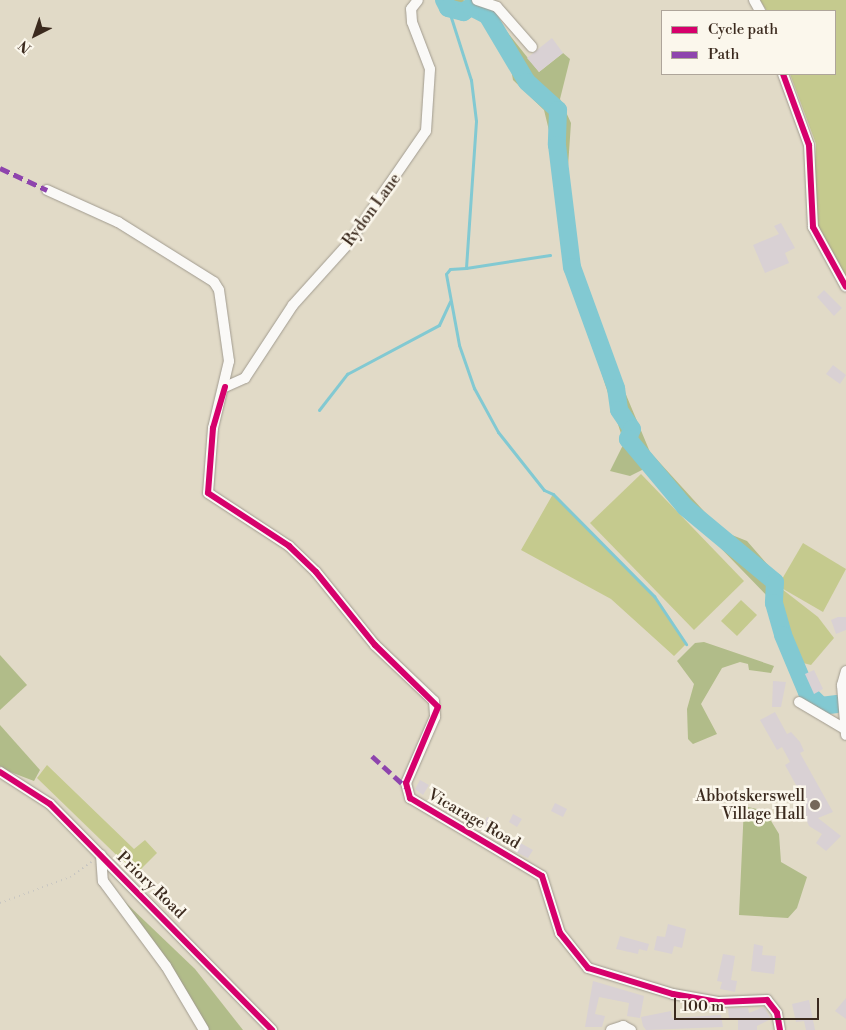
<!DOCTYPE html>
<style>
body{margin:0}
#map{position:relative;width:846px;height:1030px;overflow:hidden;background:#e1dac7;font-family:"Libre Bodoni",serif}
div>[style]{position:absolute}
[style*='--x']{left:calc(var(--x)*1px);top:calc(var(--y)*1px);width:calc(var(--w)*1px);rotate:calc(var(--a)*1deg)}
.green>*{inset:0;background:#c5ca8e}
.forest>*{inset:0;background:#b1bc89}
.stream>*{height:3px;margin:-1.5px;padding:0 1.5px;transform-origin:1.5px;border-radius:1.5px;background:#82c9d2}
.river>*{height:18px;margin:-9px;padding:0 9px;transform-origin:9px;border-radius:9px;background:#82c9d2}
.building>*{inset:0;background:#d9d1d4}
.path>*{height:2px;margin-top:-1px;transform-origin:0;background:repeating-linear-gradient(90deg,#c8c6c1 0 1px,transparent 0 5px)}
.roads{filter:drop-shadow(0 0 1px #a19b8f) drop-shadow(0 0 1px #a19b8f)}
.minor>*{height:10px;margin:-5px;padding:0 5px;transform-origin:5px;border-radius:5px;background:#faf9f7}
.quiet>*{height:5px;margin-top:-2.5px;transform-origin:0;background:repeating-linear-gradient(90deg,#8e44ad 0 10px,transparent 0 15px)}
.cycleway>*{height:6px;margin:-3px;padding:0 3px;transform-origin:3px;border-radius:3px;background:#d6006c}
.dots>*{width:14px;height:14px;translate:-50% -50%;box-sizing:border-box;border:2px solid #fbf7ec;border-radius:50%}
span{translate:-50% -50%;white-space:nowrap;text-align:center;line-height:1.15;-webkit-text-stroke:5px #fbf7ec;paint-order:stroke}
.street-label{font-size:16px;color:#3b2a1e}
.poi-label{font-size:16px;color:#3b2a1e}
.right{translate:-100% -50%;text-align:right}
.legend{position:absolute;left:661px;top:10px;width:175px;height:65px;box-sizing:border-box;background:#fbf7ec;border:1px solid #aea59a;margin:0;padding:6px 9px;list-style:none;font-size:15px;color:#3b2a1e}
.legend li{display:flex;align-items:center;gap:10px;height:25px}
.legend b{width:25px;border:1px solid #aea59a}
.north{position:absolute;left:10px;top:10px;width:50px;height:50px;-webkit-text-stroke:4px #fbf7ec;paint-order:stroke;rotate:221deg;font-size:14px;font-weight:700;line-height:20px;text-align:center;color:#3b2a1e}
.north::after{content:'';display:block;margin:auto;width:18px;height:22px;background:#3b2a1e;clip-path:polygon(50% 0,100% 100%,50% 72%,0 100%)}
.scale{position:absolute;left:674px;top:998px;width:145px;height:22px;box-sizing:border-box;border:2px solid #3b2a1e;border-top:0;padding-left:6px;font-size:15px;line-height:18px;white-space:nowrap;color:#3b2a1e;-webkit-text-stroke:4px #fbf7ec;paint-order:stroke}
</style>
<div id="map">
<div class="green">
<div style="clip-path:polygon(760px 0,846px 0,846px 277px,823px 243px,813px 208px,816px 144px,790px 74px,835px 74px,835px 11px,767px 11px)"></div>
<div style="clip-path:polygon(641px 474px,744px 581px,694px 630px,590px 523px)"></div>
<div style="clip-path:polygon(553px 494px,654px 596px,686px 644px,674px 656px,611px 599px,521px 550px)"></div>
<div style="clip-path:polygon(803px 543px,846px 569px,823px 612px,778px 586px)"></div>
<div style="clip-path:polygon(782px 589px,818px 617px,834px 638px,811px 665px,795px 661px,783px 635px,774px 603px)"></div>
<div style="clip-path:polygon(741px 600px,757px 615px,737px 636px,721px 621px)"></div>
<div style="clip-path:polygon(47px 765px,134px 849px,145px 840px,157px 853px,136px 874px,37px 778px)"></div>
</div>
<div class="forest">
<div style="clip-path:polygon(444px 0,463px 0,492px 13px,539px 72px,563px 53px,570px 59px,560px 99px,571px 123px,567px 181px,578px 280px,650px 452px,722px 531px,747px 541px,781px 580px,782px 589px,774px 603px,644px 469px,630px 476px,610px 471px,624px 443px,563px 253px,553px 147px,544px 110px,513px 80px,509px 58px,471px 7px,463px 12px,448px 8px)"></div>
<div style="clip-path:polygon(704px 642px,774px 666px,771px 673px,749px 670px,748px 664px,740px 662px,722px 668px,701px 704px,717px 734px,693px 744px,688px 739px,687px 709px,694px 684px,677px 661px,695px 643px)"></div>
<div style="clip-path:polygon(0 655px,27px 685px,0 710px)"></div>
<div style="clip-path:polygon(0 725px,40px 770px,34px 781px,0 768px)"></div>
<div style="clip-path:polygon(744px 806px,765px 811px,779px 834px,781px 862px,807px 877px,797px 908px,788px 918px,739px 915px)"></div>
<div style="clip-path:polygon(103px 881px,195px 969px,243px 1030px,204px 1030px)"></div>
</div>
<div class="stream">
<div style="--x:448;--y:8;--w:76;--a:72.3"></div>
<div style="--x:471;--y:80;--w:41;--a:83"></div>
<div style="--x:476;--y:121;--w:147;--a:93.9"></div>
<div style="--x:466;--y:268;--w:16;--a:176"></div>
<div style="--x:450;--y:269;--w:6;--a:129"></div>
<div style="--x:446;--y:274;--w:72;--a:79.6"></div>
<div style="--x:459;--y:345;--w:46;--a:70.8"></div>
<div style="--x:474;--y:388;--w:50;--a:61.4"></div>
<div style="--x:498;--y:432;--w:74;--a:51.6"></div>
<div style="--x:544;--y:490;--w:10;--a:24"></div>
<div style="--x:553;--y:494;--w:144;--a:45.3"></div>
<div style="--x:654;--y:596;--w:58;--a:56.3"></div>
<div style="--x:466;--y:268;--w:85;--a:-8.8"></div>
<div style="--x:319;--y:410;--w:46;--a:-52.1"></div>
<div style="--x:347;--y:374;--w:104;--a:-28"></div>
<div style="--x:439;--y:325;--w:26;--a:-65"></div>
</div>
<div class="river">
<div style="--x:444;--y:0;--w:9;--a:63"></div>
<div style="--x:448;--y:8;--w:16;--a:15"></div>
<div style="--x:463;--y:12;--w:9;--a:-32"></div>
<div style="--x:471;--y:7;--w:18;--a:27"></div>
<div style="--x:487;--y:15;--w:78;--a:59.2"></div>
<div style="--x:527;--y:82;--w:42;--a:42.1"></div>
<div style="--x:558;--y:110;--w:35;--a:92"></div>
<div style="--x:557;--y:145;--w:123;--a:83"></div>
<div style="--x:572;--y:267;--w:129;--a:70"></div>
<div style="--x:616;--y:388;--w:22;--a:82"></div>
<div style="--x:619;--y:410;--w:23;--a:56"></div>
<div style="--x:632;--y:429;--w:11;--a:112"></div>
<div style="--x:628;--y:439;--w:89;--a:50"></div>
<div style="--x:685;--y:507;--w:117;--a:39.8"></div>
<div style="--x:775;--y:582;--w:21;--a:93"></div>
<div style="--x:774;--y:603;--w:33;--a:74"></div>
<div style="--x:783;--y:635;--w:62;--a:67.2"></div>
<div style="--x:807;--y:692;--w:20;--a:45"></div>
<div style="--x:821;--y:706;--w:16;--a:-7"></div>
</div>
<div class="building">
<div style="clip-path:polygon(552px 38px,563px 53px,539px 72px,527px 58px)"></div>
<div style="clip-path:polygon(781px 223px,795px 248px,785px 253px,789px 263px,765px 273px,753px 245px,779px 234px,774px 226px)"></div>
<div style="clip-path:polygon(824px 290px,842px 308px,834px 316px,817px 297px)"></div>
<div style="clip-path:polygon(833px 365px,846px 375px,840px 384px,826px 374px)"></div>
<div style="clip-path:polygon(838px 617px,846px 617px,846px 630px,836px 634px,831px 620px)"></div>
<div style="clip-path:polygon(814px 670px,823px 689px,814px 694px,805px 674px)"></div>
<div style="clip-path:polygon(773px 681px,786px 682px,781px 707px,772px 707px)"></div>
<div style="clip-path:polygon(775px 712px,787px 734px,791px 732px,800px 742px,804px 751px,800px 753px,833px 812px,818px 818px,841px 836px,826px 851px,816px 843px,822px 834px,809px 826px,797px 798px,802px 796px,785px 765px,790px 762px,782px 747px,777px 750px,760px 720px)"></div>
<div style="clip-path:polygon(420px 780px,429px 785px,423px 795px,415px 789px)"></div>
<div style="clip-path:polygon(555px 803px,567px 809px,563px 817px,551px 811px)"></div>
<div style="clip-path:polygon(513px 814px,522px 819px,517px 827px,509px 822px)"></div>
<div style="clip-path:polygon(487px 817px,500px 823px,493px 837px,480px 830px)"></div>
<div style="clip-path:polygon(515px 840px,533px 850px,528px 858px,510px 849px)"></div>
<div style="clip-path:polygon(668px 924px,686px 929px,682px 948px,674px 946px,672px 954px,654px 950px,657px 936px,665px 937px)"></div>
<div style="clip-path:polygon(620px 936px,649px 944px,647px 951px,639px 949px,638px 954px,616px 949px)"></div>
<div style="clip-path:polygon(754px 944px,763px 946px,762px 955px,776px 956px,774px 974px,751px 971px)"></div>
<div style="clip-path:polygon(723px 954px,735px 956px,731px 980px,737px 981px,735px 992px,720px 989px,722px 982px,717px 981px)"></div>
<div style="clip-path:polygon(593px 981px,644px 996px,640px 1018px,627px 1016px,629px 1003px,599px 997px,595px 1014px,605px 1016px,602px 1027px,585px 1027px)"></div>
<div style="clip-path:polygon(846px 998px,846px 1019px,835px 1011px)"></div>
<div style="clip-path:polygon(809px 1000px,815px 1030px,806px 1030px,804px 1021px,796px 1022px,792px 1004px)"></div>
<div style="clip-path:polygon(764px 1007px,771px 1019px,757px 1026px,757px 1030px,738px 1030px,738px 1018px,729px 1019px,728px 1008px,748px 1008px,749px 1013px)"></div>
<div style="clip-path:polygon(671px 1011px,672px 1018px,721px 1015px,723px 1027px,646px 1030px,643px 1026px,641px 1017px)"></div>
</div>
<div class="path">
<div style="--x:0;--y:903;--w:75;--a:-20.4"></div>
<div style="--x:70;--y:877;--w:28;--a:-35"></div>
</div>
<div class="roads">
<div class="minor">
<div style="--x:477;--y:0;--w:21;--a:19"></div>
<div style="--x:497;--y:7;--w:53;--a:48.8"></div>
<div style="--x:754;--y:0;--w:13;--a:61"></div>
<div style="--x:783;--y:74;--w:76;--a:69.9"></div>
<div style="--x:809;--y:145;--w:82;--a:87.2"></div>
<div style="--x:813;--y:227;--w:68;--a:61.2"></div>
<div style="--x:47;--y:190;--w:78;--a:24.3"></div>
<div style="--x:118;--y:222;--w:113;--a:32"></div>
<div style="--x:214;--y:282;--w:9;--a:58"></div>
<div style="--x:219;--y:290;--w:72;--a:82"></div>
<div style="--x:229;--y:361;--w:69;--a:103.4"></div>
<div style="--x:213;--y:428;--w:65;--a:94.4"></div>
<div style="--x:208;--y:493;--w:97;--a:33.2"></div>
<div style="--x:289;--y:546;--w:37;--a:44"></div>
<div style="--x:316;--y:572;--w:94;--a:51.1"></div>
<div style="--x:375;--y:645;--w:81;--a:43.5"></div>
<div style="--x:434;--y:701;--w:16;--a:86"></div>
<div style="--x:435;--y:717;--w:72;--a:113.7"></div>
<div style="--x:406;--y:783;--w:16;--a:75"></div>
<div style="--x:410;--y:798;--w:153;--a:30.6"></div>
<div style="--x:542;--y:876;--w:60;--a:72.5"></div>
<div style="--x:560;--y:933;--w:45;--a:51.3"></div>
<div style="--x:588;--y:968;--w:89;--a:17"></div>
<div style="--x:673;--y:994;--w:47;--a:9.9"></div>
<div style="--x:719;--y:1002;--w:48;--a:-2.4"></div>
<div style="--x:767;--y:1000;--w:16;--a:52"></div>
<div style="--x:777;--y:1013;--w:17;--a:80"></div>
<div style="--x:225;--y:387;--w:22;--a:-24"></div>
<div style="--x:245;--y:378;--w:87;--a:-56.7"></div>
<div style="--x:293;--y:305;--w:82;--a:-48"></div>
<div style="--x:348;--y:244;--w:137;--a:-55.4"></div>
<div style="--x:426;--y:131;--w:62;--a:-86.3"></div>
<div style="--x:430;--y:69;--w:50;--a:-111"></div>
<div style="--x:412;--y:22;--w:13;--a:-94"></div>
<div style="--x:411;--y:9;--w:11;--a:-52"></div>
<div style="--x:846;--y:671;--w:15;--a:106"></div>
<div style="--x:842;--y:685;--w:50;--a:85.4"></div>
<div style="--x:799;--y:702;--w:53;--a:30.4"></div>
<div style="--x:0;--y:772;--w:59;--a:32.6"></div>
<div style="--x:50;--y:804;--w:317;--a:45.5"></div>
<div style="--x:101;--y:855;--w:26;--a:86"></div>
<div style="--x:103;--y:881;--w:106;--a:53.5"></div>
<div style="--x:166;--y:966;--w:74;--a:59.3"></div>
<div style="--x:611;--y:1030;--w:13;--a:-18"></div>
<div style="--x:623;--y:1026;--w:9;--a:27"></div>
</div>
</div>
<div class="quiet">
<div style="--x:0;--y:168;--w:52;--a:25.1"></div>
<div style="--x:372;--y:756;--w:46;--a:42.4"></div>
</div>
<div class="cycleway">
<div style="--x:783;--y:74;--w:76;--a:69.9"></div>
<div style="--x:809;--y:145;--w:82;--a:87.2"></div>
<div style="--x:813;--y:227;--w:68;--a:61.2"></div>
<div style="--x:225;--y:387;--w:43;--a:106.3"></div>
<div style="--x:213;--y:428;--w:65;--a:94.4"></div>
<div style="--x:208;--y:493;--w:97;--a:33.2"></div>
<div style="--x:289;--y:546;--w:37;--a:44"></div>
<div style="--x:316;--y:572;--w:94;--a:51.1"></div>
<div style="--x:375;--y:645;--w:88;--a:44.5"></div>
<div style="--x:438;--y:707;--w:82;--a:112.8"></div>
<div style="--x:406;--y:783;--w:16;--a:75"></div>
<div style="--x:410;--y:798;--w:153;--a:30.6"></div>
<div style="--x:542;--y:876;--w:60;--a:72.5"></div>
<div style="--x:560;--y:933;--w:45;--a:51.3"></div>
<div style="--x:588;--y:968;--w:89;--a:17"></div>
<div style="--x:673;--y:994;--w:47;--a:9.9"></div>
<div style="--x:719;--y:1002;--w:48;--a:-2.4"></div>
<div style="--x:767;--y:1000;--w:16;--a:52"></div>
<div style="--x:777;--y:1013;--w:17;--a:80"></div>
<div style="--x:0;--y:772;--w:59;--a:32.6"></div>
<div style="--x:50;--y:804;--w:317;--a:45.5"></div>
</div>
<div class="dots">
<div style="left:815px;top:805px;background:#756859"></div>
</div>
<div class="street-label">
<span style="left:372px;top:210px;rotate:-54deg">Rydon Lane</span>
<span style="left:474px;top:819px;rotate:30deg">Vicarage Road</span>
<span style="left:151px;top:885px;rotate:44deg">Priory Road</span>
</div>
<div class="poi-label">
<span class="right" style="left:805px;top:805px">Abbotskerswell<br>Village Hall</span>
</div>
<ul class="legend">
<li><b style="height:6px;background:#d6006c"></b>Cycle path</li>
<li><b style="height:6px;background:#8e44ad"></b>Path</li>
</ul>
<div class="north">N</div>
<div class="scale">100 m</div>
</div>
